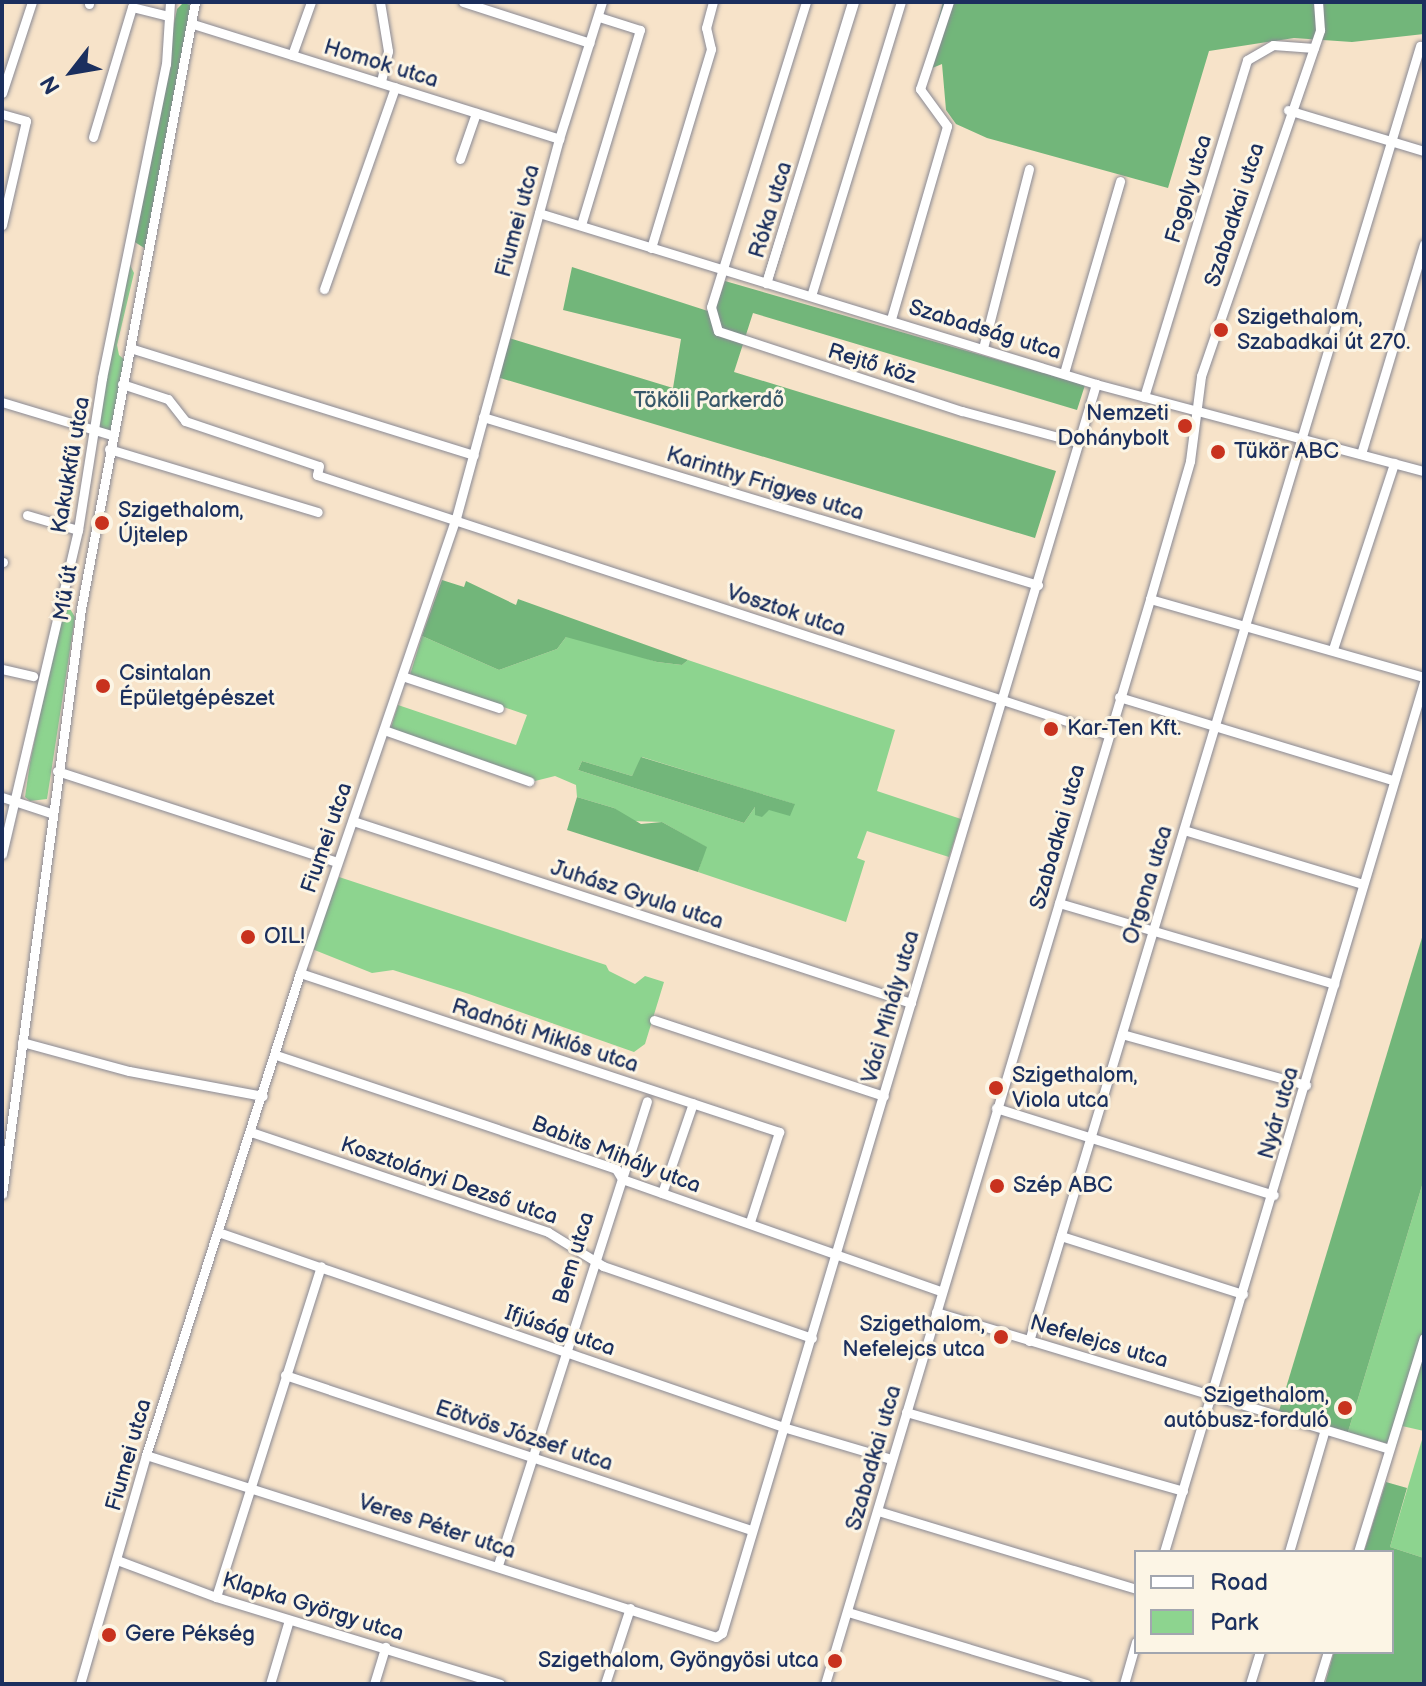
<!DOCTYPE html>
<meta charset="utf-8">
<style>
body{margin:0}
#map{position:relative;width:1426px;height:1686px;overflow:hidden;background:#f7e3c9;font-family:"Balsamiq Sans",sans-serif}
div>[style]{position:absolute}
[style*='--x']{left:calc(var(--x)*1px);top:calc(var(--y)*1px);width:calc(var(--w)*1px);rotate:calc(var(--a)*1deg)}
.green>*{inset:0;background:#8dd48f}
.forest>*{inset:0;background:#72b67a}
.roads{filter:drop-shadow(0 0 2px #898994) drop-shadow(0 0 2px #898994)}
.minor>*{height:9px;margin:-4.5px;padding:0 4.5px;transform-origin:4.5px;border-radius:4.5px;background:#fff}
.dots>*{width:22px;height:22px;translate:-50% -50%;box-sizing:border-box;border:4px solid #fcf5e5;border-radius:50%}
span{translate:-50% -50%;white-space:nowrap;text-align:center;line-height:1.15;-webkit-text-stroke:6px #fcf5e5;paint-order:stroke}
.street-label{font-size:22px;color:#1b2f5e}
.poi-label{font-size:22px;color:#1b2f5e}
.left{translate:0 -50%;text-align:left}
.right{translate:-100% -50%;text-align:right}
.park-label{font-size:22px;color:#38586a}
.frame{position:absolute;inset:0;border:4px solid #1b2f5e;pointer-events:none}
.legend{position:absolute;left:1134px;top:1550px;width:260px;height:104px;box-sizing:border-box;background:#fcf5e5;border:2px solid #a2a6af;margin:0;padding:10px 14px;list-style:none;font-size:24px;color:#1b2f5e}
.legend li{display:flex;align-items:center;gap:16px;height:40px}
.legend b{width:40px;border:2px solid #a2a6af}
.north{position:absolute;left:32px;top:32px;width:80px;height:80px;-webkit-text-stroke:6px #fcf5e5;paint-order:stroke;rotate:239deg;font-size:22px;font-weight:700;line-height:32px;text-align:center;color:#1b2f5e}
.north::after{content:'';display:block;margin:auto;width:28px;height:36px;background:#1b2f5e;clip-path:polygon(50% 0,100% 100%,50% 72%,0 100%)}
</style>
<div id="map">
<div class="green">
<div style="clip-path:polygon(129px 263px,134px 273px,117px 345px,119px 355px,127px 362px,111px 435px,94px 431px)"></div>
<div style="clip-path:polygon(69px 607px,75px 617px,47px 799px,30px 801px,25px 797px,30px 763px,62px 610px)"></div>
<div style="clip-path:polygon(evenodd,422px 636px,499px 670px,557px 649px,566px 637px,582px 637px,657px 662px,682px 665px,688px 660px,895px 730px,877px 791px,961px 819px,949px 857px,867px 831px,857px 858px,865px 861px,846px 922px,698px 872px,706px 847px,662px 822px,630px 821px,614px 808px,577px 797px,576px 785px,555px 776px,535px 781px,390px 731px,398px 705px,516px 745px,527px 715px,410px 675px,422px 636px,642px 757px,794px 804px,795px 804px,755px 807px,744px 823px,578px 770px,582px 761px,632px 776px,642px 757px)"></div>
<div style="clip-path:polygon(339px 877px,606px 965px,609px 971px,635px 984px,645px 976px,664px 982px,645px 1044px,634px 1052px,469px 994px,393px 970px,372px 973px,312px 949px)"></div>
<div style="clip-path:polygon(1424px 1179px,1424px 1431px,1402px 1426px,1396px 1446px,1348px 1432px)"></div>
<div style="clip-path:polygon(1424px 1433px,1424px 1558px,1390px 1547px)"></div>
</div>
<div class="forest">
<div style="clip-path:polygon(943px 2px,1424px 2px,1424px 34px,1352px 42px,1294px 38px,1209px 51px,1168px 188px,987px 138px,956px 124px,946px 110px,942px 64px,925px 71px)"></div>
<div style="clip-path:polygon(183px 3px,191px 5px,149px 251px,130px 239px,177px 9px)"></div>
<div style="clip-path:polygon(572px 267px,714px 313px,725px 281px,1085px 385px,1077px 410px,753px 313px,734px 372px,1056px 471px,1035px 538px,497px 377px,509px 338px,673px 388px,681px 339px,563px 310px)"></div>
<div style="clip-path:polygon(442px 580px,464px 587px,466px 581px,516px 605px,518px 599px,688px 660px,682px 665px,657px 662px,566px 637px,557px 649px,499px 670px,422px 636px)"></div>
<div style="clip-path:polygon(641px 757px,795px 804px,790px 816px,769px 810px,762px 817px,755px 815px,755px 807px,744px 823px,578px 770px,582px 761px,632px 776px)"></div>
<div style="clip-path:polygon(577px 797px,614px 808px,641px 824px,662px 822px,707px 847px,698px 872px,567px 830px)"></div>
<div style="clip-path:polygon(1424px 931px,1424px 1179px,1348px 1432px,1279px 1411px)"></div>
<div style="clip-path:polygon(1386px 1482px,1407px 1488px,1390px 1547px,1424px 1558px,1424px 1684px,1325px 1684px,1334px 1652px,1392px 1652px,1392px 1552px,1364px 1552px)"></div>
</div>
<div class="roads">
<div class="minor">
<div style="--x:380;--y:2;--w:50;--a:80.7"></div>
<div style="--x:388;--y:51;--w:32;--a:103"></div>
<div style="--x:463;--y:2;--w:133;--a:17.9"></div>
<div style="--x:806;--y:2;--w:319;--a:107.3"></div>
<div style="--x:711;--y:307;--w:25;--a:74"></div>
<div style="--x:718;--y:331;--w:257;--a:18.2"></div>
<div style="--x:962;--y:411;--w:119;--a:15.1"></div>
<div style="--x:852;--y:2;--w:294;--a:107"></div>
<div style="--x:766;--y:283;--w:294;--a:-72.6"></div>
<div style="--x:89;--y:4;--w:2;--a:-90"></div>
<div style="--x:193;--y:24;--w:384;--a:17.4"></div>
<div style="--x:292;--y:55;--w:56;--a:-70.3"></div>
<div style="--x:2;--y:93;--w:96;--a:-71.8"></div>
<div style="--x:1288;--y:110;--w:142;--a:16.8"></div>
<div style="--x:2;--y:114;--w:25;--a:16"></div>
<div style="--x:26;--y:121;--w:107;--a:103"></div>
<div style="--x:93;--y:137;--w:136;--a:-73.3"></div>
<div style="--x:132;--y:7;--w:38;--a:14"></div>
<div style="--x:460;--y:159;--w:49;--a:-70.8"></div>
<div style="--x:539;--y:213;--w:583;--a:17.07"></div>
<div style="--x:1096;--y:384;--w:339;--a:14.9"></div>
<div style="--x:581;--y:225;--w:204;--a:-73.2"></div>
<div style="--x:640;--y:30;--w:43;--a:-162.4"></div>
<div style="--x:651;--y:248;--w:208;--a:-73.2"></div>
<div style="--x:711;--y:49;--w:22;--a:-103"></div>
<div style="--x:706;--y:28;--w:27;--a:-75"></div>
<div style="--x:324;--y:289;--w:214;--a:-70.6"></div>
<div style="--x:811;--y:296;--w:307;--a:-73"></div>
<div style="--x:891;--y:319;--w:201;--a:-73.8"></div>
<div style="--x:947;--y:126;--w:46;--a:-126.1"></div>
<div style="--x:920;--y:89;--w:92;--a:-71.6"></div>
<div style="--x:130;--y:348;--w:360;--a:17.3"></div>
<div style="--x:983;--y:348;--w:185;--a:-75.6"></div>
<div style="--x:1064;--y:373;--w:200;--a:-73.7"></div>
<div style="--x:122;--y:384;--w:48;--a:18.1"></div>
<div style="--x:168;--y:399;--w:28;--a:52"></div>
<div style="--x:185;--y:421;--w:141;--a:18.6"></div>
<div style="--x:319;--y:466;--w:9;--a:103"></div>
<div style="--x:317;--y:475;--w:830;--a:18.17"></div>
<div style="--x:1144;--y:397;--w:352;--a:-73"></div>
<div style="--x:1247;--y:60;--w:30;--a:-30"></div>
<div style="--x:1273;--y:45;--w:41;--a:4.2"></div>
<div style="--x:2;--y:402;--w:114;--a:16.8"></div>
<div style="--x:483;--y:417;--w:580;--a:16.84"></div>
<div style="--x:109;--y:449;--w:218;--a:16.8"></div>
<div style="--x:1361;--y:454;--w:219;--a:-73.3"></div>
<div style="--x:27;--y:515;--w:53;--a:16.4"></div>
<div style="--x:2;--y:562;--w:1;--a:0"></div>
<div style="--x:1150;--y:599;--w:285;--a:15.9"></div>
<div style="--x:1333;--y:649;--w:196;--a:-71.8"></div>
<div style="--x:2;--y:669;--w:32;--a:13"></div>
<div style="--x:402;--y:676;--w:102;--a:18.3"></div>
<div style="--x:1119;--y:697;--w:286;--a:16.9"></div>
<div style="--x:384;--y:730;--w:154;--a:19.4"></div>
<div style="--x:57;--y:771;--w:294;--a:18"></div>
<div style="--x:2;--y:797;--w:52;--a:18.1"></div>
<div style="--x:353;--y:821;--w:587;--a:18.06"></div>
<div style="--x:1184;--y:830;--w:187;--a:16.8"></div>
<div style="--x:2;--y:854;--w:333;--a:-76.8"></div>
<div style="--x:78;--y:530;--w:154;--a:-81"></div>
<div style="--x:102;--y:378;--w:320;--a:-78.5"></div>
<div style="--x:166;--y:64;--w:62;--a:-86.3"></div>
<div style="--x:1059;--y:903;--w:287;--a:16.4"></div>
<div style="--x:300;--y:973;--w:505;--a:18.36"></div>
<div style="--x:779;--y:1132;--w:95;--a:107.9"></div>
<div style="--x:654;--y:1020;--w:242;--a:18.3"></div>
<div style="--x:1122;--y:1034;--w:191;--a:15.5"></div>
<div style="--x:22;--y:1042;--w:111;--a:15.2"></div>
<div style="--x:129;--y:1071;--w:136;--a:10.6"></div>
<div style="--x:276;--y:1055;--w:359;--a:18.5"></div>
<div style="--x:616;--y:1169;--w:12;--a:59"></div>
<div style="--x:622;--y:1179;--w:339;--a:19.4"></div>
<div style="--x:996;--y:1108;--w:291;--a:17.4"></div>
<div style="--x:251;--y:1132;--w:313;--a:18.6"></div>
<div style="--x:548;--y:1232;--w:65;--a:31.7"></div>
<div style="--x:603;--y:1266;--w:221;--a:19"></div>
<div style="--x:662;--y:1193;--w:95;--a:-71"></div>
<div style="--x:2;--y:1194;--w:590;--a:-82.31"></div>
<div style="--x:81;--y:609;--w:618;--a:-79.36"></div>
<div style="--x:218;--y:1232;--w:598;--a:19.04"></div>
<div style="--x:783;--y:1427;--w:113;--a:16.5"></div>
<div style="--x:1061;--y:1236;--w:191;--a:17.7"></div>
<div style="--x:936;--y:1312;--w:473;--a:16.8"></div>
<div style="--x:1029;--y:1341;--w:1353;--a:-73.2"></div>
<div style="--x:285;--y:1375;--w:492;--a:18.4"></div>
<div style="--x:906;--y:1412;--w:288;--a:15.9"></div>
<div style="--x:146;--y:1455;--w:598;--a:17.71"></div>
<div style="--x:716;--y:1637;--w:7;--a:-34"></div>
<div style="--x:722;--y:1633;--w:1304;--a:-73.33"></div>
<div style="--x:878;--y:1511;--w:270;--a:16.8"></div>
<div style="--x:1164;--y:1552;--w:908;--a:-73.36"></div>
<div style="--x:1289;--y:1552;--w:128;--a:-73.7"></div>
<div style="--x:1358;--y:1552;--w:224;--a:-72.9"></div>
<div style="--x:117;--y:1560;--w:106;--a:20.5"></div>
<div style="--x:216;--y:1597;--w:297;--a:17"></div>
<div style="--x:498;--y:1565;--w:487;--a:-72.2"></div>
<div style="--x:216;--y:1597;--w:347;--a:-72.4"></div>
<div style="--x:848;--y:1612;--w:249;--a:16.8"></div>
<div style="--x:80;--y:1684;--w:238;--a:-73.9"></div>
<div style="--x:146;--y:1455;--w:506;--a:-72.28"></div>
<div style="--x:300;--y:973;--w:481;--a:-71.1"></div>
<div style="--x:456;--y:518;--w:393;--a:-74.8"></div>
<div style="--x:559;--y:139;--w:144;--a:-72.6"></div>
<div style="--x:270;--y:1684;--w:67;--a:-73.5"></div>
<div style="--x:374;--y:1684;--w:39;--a:-73"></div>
<div style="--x:605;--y:1684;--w:80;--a:-71.8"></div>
<div style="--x:825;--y:1684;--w:1133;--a:-73.32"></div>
<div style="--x:1150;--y:599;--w:144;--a:-73.8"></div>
<div style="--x:1190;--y:461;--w:86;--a:-82.6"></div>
<div style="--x:1201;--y:376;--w:366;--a:-71"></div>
<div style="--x:1320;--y:30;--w:28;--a:-94"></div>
<div style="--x:1124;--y:1684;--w:44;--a:-74.1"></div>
<div style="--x:1250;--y:1684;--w:34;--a:-73"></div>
<div style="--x:1318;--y:1684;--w:34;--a:-73"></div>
</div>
</div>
<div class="dots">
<div style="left:1221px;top:330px;background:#c8321e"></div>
<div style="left:1185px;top:426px;background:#c8321e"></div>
<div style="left:1218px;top:452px;background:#c8321e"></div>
<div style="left:102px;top:523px;background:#c8321e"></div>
<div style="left:103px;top:686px;background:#c8321e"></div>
<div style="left:1051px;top:729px;background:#c8321e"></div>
<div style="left:248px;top:937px;background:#c8321e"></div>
<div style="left:996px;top:1088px;background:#c8321e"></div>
<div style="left:997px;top:1186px;background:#c8321e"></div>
<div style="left:1001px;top:1337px;background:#c8321e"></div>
<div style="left:1345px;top:1408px;background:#c8321e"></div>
<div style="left:109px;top:1635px;background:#c8321e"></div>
<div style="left:835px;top:1661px;background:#c8321e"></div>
</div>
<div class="street-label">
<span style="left:381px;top:64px;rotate:17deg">Homok utca</span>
<span style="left:1189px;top:189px;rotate:-73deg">Fogoly utca</span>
<span style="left:771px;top:210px;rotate:-73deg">Róka utca</span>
<span style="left:1235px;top:215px;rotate:-72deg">Szabadkai utca</span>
<span style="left:518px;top:221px;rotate:-75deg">Fiumei utca</span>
<span style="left:985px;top:330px;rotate:17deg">Szabadság utca</span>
<span style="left:872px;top:364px;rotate:17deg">Rejtő köz</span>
<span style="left:71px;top:465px;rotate:-80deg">Kakukkfű utca</span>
<span style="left:765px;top:484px;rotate:17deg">Karinthy Frigyes utca</span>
<span style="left:66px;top:593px;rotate:-81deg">Mű út</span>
<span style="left:786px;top:611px;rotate:18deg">Vosztok utca</span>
<span style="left:1058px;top:837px;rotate:-74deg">Szabadkai utca</span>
<span style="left:327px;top:838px;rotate:-71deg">Fiumei utca</span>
<span style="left:1148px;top:885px;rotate:-73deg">Orgona utca</span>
<span style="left:637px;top:895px;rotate:18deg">Juhász Gyula utca</span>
<span style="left:891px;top:1007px;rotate:-74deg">Váci Mihály utca</span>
<span style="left:545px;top:1036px;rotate:18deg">Radnóti Miklós utca</span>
<span style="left:1279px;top:1113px;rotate:-74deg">Nyár utca</span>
<span style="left:616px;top:1155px;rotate:21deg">Babits Mihály utca</span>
<span style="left:449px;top:1181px;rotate:19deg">Kosztolányi Dezső utca</span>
<span style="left:574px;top:1258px;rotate:-73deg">Bem utca</span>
<span style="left:560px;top:1331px;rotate:19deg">Ifjúság utca</span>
<span style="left:1099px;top:1342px;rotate:16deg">Nefelejcs utca</span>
<span style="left:524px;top:1436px;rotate:18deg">Eötvös József utca</span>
<span style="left:129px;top:1455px;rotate:-74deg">Fiumei utca</span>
<span style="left:874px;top:1458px;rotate:-74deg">Szabadkai utca</span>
<span style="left:437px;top:1527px;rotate:18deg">Veres Péter utca</span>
<span style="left:313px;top:1607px;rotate:17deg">Klapka György utca</span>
</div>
<div class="poi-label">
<span class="left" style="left:1237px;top:330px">Szigethalom,<br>Szabadkai út 270.</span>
<span class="right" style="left:1169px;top:426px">Nemzeti<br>Dohánybolt</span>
<span class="left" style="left:1234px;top:452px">Tükör ABC</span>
<span class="left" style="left:118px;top:523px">Szigethalom,<br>Újtelep</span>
<span class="left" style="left:119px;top:686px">Csintalan<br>Épületgépészet</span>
<span class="left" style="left:1067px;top:729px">Kar-Ten Kft.</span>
<span class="left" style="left:264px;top:937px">OIL!</span>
<span class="left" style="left:1012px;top:1088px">Szigethalom,<br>Viola utca</span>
<span class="left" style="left:1013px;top:1186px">Szép ABC</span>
<span class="right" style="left:985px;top:1337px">Szigethalom,<br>Nefelejcs utca</span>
<span class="right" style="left:1329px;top:1408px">Szigethalom,<br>autóbusz-forduló</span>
<span class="left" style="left:125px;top:1635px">Gere Pékség</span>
<span class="right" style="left:819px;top:1661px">Szigethalom, Gyöngyösi utca</span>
</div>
<div class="park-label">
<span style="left:709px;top:401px">Tököli Parkerdő</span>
</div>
<div class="frame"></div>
<ul class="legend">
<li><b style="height:10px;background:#fff"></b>Road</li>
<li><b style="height:22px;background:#8dd48f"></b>Park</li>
</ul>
<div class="north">N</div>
</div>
